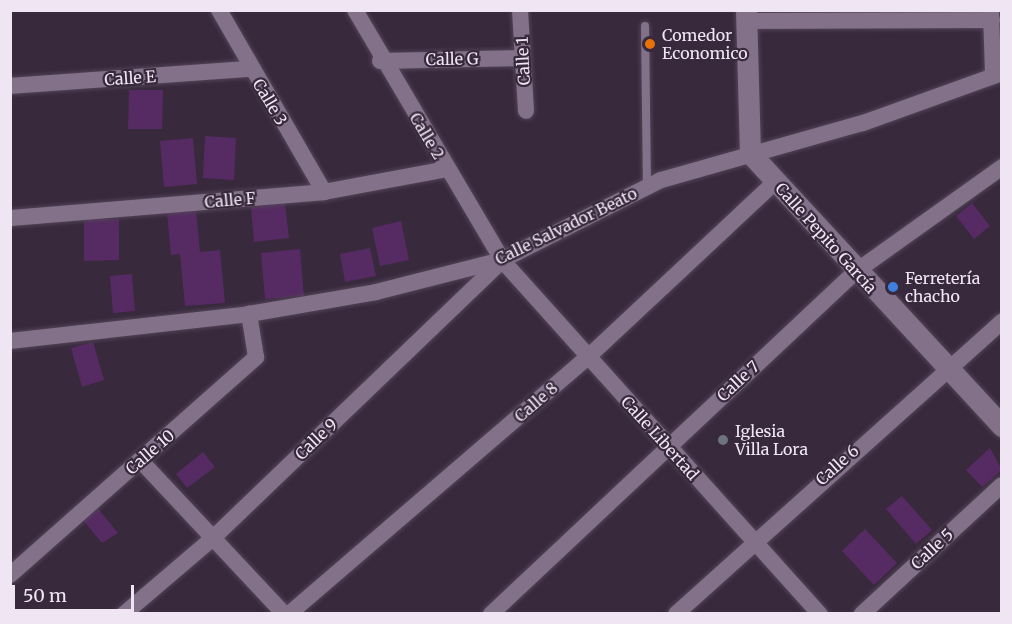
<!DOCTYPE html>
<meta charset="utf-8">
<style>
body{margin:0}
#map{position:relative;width:1012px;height:624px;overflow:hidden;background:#38293d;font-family:Merriweather,serif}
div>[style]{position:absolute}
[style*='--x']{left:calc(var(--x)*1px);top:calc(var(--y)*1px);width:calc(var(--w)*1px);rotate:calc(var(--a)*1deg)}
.building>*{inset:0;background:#562b63}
.roads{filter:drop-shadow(0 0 2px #524456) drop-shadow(0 0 2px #524456)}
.service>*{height:8px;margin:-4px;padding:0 4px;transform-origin:4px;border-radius:4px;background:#837189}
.minor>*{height:16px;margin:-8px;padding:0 8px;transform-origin:8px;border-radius:8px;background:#837189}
.tertiary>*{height:21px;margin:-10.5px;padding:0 10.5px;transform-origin:10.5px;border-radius:10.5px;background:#837189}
.dots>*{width:16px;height:16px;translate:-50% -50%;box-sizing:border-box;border:3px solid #38293d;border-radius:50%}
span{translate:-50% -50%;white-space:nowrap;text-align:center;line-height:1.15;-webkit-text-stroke:4.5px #38293d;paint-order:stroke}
.poi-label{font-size:16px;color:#f0e6f3}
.left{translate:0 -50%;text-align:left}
.street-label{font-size:16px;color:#f0e6f3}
.frame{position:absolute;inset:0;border:12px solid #f0e6f3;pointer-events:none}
.scale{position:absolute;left:12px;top:585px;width:122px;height:27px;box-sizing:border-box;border:3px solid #f0e6f3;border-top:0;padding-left:8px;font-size:18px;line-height:21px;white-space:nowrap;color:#f0e6f3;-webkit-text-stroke:4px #38293d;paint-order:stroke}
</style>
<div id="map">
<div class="building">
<div style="clip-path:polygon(129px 90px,163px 90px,162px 129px,128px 129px)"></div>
<div style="clip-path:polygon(205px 136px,236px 138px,234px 180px,203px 178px)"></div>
<div style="clip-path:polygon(193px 138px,197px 184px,164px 187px,160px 141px)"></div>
<div style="clip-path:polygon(285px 203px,289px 238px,254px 242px,251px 207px)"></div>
<div style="clip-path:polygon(972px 203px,990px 226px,974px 239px,956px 216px)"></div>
<div style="clip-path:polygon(196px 210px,200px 252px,220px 250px,225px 303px,185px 306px,180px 254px,171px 255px,167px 213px)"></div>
<div style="clip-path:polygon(84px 219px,119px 219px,119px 260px,84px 261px)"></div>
<div style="clip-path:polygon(401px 221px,409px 260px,380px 266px,372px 228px)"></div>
<div style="clip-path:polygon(370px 248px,376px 276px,345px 282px,340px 254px)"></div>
<div style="clip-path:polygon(300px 249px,304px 296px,265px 299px,261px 253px)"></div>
<div style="clip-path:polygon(132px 274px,135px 311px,113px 313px,110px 276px)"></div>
<div style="clip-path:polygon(93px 342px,104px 380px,82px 387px,71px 348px)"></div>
<div style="clip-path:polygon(990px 448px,1002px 470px,982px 487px,966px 470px)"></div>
<div style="clip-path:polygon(203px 452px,215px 467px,187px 488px,176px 474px)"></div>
<div style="clip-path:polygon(902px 496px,932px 530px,916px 544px,886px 509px)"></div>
<div style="clip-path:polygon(96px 506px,118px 533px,102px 543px,82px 519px)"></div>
<div style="clip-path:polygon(865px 529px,897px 563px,874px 585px,842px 551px)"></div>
</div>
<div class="roads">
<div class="service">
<div style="--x:645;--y:26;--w:160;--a:89.3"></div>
</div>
<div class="minor">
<div style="--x:219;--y:10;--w:210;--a:60"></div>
<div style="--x:355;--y:10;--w:290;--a:59.5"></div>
<div style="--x:502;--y:260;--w:476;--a:48.1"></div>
<div style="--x:520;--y:10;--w:101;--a:86.6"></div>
<div style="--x:991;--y:11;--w:65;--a:88.2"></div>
<div style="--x:746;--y:21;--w:246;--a:-0.2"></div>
<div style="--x:380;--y:61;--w:143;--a:-1.2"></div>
<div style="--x:10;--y:86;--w:240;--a:-4.1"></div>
<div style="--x:10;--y:218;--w:315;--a:-4.7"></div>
<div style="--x:324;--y:192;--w:125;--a:-10.6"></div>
<div style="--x:10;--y:341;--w:241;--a:-6.4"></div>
<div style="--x:249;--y:314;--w:129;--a:-9.8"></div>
<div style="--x:376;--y:292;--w:130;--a:-14.3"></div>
<div style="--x:502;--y:260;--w:178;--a:-26.7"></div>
<div style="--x:661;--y:180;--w:210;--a:-15.8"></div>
<div style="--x:863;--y:123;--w:148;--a:-19.8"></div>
<div style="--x:140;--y:460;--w:211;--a:46.9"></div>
<div style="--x:10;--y:575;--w:329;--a:-41.5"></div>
<div style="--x:256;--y:357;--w:44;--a:-99.2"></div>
<div style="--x:124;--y:614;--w:118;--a:-40.5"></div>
<div style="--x:214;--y:537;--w:399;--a:-43.8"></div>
<div style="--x:289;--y:614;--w:394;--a:-40.7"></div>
<div style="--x:588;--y:357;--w:256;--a:-43.1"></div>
<div style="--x:491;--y:614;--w:499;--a:-43.2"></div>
<div style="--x:855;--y:272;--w:181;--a:-35.5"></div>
<div style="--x:676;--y:614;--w:438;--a:-41.9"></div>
<div style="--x:862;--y:614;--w:190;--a:-42.7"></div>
</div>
<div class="tertiary">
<div style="--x:746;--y:10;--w:143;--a:88.4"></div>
<div style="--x:750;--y:153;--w:372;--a:47.3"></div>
</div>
</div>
<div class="dots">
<div style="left:650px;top:44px;background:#e8710a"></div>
<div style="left:893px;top:287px;background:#3f7fe0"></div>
<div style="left:723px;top:440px;background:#6b7280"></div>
</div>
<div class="poi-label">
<span class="left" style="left:662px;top:44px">Comedor<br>Economico</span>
<span class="left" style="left:905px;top:287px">Ferretería<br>chacho</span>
<span class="left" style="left:735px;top:440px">Iglesia<br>Villa Lora</span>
</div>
<div class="street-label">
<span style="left:452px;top:59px;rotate:-1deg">Calle G</span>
<span style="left:523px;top:61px;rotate:-93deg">Calle 1</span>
<span style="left:130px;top:78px;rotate:-4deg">Calle E</span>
<span style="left:270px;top:102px;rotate:59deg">Calle 3</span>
<span style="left:427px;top:136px;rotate:59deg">Calle 2</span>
<span style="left:230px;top:200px;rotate:-5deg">Calle F</span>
<span style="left:566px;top:226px;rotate:-26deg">Calle Salvador Beato</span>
<span style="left:826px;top:238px;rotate:48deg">Calle Pepito García</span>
<span style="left:738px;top:381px;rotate:-43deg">Calle 7</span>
<span style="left:536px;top:402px;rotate:-41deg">Calle 8</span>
<span style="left:660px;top:438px;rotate:48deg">Calle Libertad</span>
<span style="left:316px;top:439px;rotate:-44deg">Calle 9</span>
<span style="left:150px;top:452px;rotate:-41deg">Calle 10</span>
<span style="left:837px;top:465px;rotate:-42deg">Calle 6</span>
<span style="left:932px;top:549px;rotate:-43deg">Calle 5</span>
</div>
<div class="frame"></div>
<div class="scale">50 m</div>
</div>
